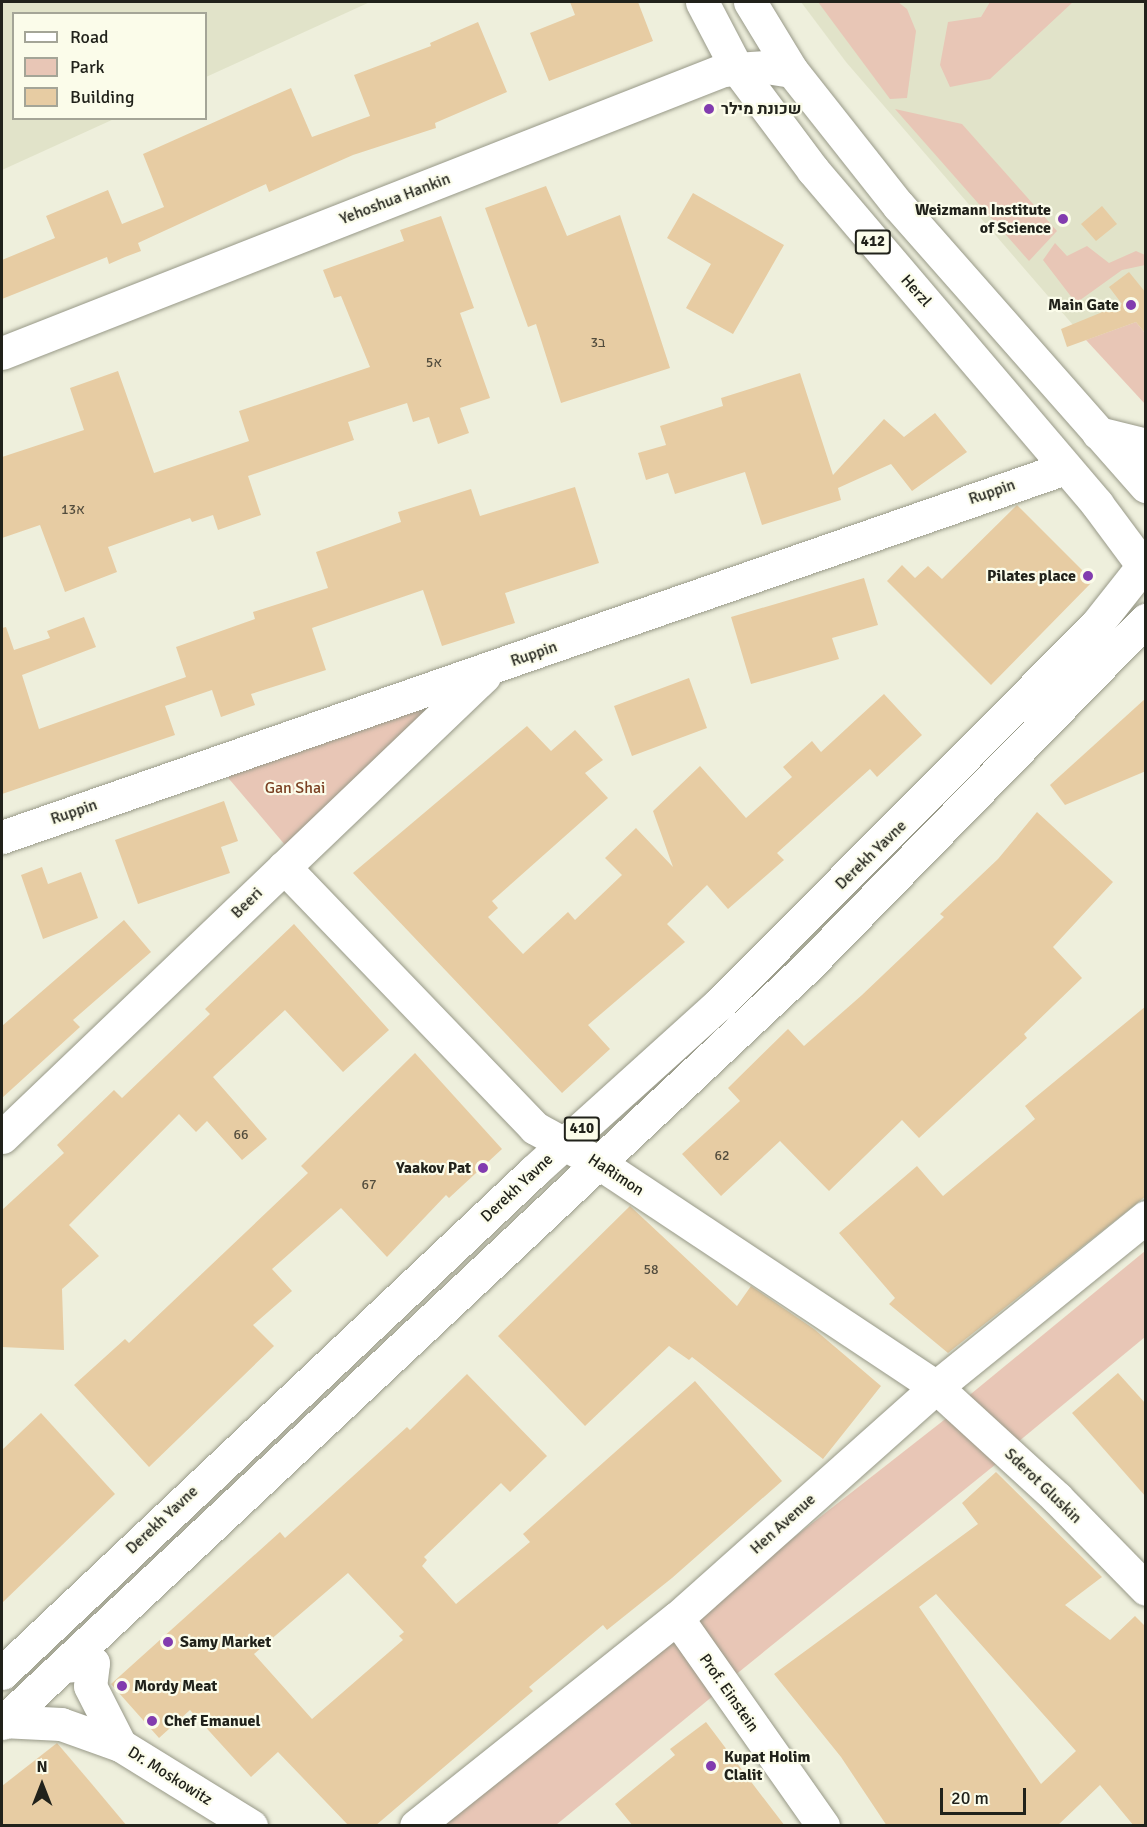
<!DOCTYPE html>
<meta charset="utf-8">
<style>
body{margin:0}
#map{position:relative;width:1147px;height:1827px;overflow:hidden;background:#eeefdc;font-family:Signika,Heebo,sans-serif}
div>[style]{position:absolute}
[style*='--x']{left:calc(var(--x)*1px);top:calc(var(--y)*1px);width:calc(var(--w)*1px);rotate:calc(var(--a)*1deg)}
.built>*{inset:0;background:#e1e3c9}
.green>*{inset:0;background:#e8c6b6}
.building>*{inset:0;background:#e7cca3}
.roads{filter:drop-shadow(0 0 2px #989988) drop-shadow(0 0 2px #989988)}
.minor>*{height:33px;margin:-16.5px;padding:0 16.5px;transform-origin:16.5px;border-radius:16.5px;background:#fff}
.major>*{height:33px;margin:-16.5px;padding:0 16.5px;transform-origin:16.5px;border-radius:16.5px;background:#fff}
.dots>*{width:16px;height:16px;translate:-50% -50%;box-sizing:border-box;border:3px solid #fbfcea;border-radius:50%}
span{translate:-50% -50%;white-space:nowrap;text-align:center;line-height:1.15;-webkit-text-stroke:4.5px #fbfcea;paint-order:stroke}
.number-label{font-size:14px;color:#524c3d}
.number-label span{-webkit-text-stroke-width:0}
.shield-label span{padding:2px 4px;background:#fbfcea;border:2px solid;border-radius:4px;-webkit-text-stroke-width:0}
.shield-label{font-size:15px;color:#21221b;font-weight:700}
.poi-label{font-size:16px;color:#21221b;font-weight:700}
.left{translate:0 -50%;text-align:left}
.right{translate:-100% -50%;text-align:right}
.street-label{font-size:16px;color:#21221b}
.park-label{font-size:16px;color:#7b4123}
.frame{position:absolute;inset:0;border:3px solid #21221b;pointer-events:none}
.legend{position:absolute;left:12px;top:12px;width:195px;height:108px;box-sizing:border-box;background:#fbfcea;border:2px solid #a4a597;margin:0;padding:8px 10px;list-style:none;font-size:18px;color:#21221b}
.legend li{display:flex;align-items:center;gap:12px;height:30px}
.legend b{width:30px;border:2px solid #a4a597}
.north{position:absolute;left:12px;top:1755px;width:60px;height:60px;-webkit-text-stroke:4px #fbfcea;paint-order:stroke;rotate:0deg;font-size:16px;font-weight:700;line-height:24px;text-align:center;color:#21221b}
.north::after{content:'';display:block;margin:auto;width:21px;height:27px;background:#21221b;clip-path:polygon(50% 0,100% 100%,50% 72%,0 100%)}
.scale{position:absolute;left:940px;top:1788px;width:86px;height:27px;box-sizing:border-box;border:3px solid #21221b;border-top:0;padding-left:8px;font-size:18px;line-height:21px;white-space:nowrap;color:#21221b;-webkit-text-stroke:4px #fbfcea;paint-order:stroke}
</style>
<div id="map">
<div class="built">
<div style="clip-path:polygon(2px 2px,370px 2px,206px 77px,206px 14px,14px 14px,14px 118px,114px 119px,2px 170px)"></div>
<div style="clip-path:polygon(801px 2px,1145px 2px,1145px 333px,1136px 322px,1086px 340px,846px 62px)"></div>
</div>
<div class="green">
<div style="clip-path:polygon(818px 2px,898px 2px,907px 9px,916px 31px,907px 98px,890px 99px)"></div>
<div style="clip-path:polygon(990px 2px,1073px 2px,990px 79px,950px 87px,940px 65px,948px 22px,981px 17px)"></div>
<div style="clip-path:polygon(895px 109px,962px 124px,1057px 231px,1029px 261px)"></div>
<div style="clip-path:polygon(1055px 243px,1067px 256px,1087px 246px,1109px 263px,1136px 251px,1145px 255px,1145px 265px,1122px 270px,1076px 303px,1043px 260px)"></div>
<div style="clip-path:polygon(1136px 322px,1145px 333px,1145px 404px,1086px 340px)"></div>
<div style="clip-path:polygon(465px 685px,291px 852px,219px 767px)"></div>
<div style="clip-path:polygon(1145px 1251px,1145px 1337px,1018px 1442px,966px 1398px)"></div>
<div style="clip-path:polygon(953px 1413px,1001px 1460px,734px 1676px,691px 1618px)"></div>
<div style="clip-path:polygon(674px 1629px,719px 1691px,556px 1825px,436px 1826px)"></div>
</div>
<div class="building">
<div style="clip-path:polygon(570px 2px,638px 2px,653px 41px,549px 81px,530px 33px,575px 15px)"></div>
<div style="clip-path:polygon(478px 22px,507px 92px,435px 123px,436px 128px,353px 155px,269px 192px,266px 184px,138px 243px,141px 251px,125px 257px,109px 264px,107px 257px,2px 299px,2px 260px,55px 238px,46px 216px,108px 190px,122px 224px,164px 207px,143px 154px,291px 88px,312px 137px,370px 116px,354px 75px,431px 46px,430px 43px)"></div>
<div style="clip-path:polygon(546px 186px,567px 236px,620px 215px,670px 368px,561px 403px,536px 324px,528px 327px,485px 208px)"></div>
<div style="clip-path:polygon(693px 193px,784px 245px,733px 334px,686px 308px,711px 264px,667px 238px)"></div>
<div style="clip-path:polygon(1102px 206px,1117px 224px,1096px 241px,1081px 224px)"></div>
<div style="clip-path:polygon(441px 216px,474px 308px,460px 313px,490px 398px,460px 408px,469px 433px,438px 444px,429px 417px,413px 422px,407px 403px,348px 422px,354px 440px,248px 476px,261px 515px,218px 530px,213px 515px,192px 522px,190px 518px,108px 547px,117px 572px,65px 592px,40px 525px,2px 538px,2px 457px,84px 430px,70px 388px,118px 371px,154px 473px,249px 441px,239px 411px,370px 367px,341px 296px,334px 298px,323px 270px,404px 241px,400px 230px)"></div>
<div style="clip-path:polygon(1129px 272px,1146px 293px,1146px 334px,1136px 322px,1067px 347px,1061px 329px,1122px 304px,1109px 287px)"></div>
<div style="clip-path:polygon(800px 373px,833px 475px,884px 419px,904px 437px,935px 413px,967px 452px,912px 491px,891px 464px,838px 488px,841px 500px,762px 525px,745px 472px,675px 494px,668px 473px,646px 480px,638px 453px,666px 445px,660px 426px,723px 406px,721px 398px)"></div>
<div style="clip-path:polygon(575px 487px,599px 563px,505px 593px,515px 623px,442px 646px,423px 590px,312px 628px,326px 670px,251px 694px,255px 705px,221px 717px,212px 690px,165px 706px,175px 735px,2px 794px,2px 628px,6px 627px,14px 650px,50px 638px,47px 631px,84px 617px,96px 647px,22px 675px,39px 729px,186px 677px,176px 647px,255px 619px,253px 612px,328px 588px,316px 552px,401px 522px,398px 512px,471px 489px,480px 516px)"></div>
<div style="clip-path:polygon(1017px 505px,1093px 581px,991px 685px,887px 581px,902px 565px,915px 578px,928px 566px,942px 579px)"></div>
<div style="clip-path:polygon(864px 578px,878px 625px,832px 638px,839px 659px,751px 684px,731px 617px)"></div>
<div style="clip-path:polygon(689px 678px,707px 728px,632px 756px,614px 706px)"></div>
<div style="clip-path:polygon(884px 694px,922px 735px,877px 777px,870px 769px,777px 853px,784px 860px,728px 909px,707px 885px,667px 924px,685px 942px,588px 1025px,610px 1049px,562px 1093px,353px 873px,527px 726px,551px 751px,575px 730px,603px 760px,585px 773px,608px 798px,492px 901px,498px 908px,488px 917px,523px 954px,568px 912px,575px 920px,622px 875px,605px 858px,636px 828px,673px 867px,653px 811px,700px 766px,746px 818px,792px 777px,783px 767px,812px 741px,821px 752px)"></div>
<div style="clip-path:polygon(1146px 698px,1146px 771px,1065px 805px,1050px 785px)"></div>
<div style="clip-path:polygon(224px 801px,238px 841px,221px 847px,230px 873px,138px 904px,115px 840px)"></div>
<div style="clip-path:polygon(1037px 812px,1113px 882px,1053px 947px,1082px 978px,1024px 1034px,1027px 1038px,919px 1138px,902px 1120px,829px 1191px,780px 1141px,721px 1196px,682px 1154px,740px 1101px,728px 1088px,788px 1029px,804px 1046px,862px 995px,944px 917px,940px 914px,998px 859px)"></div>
<div style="clip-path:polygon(42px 867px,48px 884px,81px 872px,98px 918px,43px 939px,21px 875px)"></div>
<div style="clip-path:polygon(124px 920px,151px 952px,73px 1020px,80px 1027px,2px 1098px,2px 1026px)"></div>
<div style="clip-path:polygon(294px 924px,389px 1030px,343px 1072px,285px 1010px,213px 1077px,267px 1139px,242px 1160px,207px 1121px,196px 1132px,179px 1114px,69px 1225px,99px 1256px,62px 1289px,64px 1350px,2px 1347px,2px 1210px,64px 1153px,57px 1145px,114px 1090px,122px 1098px,210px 1014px,205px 1009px)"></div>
<div style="clip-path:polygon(1146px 1006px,1146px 1196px,948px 1353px,889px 1304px,895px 1298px,839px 1233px,917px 1166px,943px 1196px,1035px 1119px,1025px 1106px)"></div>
<div style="clip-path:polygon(415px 1053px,502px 1149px,449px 1198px,446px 1195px,387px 1257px,341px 1208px,272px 1269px,292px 1291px,253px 1325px,274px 1346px,149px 1467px,74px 1385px,125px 1339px,129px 1343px,308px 1173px,301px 1166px)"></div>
<div style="clip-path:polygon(630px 1206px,737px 1306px,751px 1286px,814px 1329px,881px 1386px,823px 1459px,692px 1357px,689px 1360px,669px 1346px,585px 1426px,498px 1336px)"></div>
<div style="clip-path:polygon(1118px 1373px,1146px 1404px,1146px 1497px,1072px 1413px)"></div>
<div style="clip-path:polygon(evenodd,467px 1374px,547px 1456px,510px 1492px,501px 1483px,424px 1557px,427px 1560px,422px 1566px,456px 1604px,530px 1542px,523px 1534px,695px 1381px,782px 1481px,672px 1578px,607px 1630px,603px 1625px,529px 1687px,533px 1691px,375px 1826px,349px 1826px,278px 1752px,251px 1777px,190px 1710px,159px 1738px,111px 1684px,280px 1532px,285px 1538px,407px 1427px,410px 1430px,467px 1374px,348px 1573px,404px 1632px,399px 1636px,403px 1640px,312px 1719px,254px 1654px,348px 1573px)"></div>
<div style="clip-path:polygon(41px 1413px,115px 1494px,2px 1603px,2px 1450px)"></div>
<div style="clip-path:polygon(evenodd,996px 1472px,1102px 1577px,1065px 1605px,1110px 1640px,1135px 1616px,1146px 1627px,1146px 1826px,1134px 1826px,1100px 1785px,1057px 1826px,887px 1826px,841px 1757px,774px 1674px,978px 1524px,962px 1503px,996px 1472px,936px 1594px,1076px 1751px,1041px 1784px,919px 1607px,936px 1594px)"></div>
<div style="clip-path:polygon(706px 1722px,752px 1783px,785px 1826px,633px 1826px,615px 1804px,675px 1755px,670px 1749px)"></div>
<div style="clip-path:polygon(57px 1743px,91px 1783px,127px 1826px,2px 1826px,2px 1786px)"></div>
</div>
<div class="roads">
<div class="minor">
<div style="--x:2;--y:353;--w:775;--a:-21.43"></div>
<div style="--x:723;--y:70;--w:43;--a:-4"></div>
<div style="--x:766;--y:67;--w:26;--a:9"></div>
<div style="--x:2;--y:837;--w:1125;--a:-19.14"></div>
<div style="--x:284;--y:867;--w:362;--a:46.1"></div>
<div style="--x:535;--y:1128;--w:73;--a:28.7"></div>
<div style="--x:599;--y:1163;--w:405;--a:33.6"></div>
<div style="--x:936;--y:1387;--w:164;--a:42.5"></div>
<div style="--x:1057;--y:1498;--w:127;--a:45.6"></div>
<div style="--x:2;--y:1137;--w:667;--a:-43.72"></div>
<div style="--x:677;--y:1618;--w:254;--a:54.9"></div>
<div style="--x:64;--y:1666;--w:29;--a:-6"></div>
<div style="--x:93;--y:1663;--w:23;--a:97"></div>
<div style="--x:90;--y:1686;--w:66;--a:63"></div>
<div style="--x:2;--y:1721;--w:59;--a:2.9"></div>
<div style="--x:61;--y:1724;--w:63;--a:19.6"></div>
<div style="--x:120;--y:1745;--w:154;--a:31.7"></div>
<div style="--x:416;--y:1826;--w:334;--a:-38.6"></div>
<div style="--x:677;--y:1618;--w:347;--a:-41.7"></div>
<div style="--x:936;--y:1387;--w:270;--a:-39"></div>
</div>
<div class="major">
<div style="--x:702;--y:2;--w:73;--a:62.4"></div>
<div style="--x:736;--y:67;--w:129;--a:53.2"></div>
<div style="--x:813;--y:170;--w:438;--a:49.6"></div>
<div style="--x:1097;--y:504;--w:82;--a:53.4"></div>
<div style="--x:750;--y:2;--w:81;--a:58.7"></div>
<div style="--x:792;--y:71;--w:171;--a:51.7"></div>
<div style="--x:898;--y:205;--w:375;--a:48.6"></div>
<div style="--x:1098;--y:433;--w:49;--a:14"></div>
<div style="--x:2;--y:1673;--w:731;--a:-43.34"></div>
<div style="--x:534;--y:1171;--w:248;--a:-42.1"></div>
<div style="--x:718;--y:1005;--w:536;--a:-45.15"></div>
<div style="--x:1096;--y:625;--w:80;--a:-51.6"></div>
<div style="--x:2;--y:1723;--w:1104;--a:-43.2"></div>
<div style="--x:807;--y:967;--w:485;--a:-45.7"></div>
</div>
</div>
<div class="dots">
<div style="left:709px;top:109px;background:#823caf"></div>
<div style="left:1063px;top:219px;background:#823caf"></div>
<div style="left:1131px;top:305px;background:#823caf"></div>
<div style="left:1088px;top:576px;background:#823caf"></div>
<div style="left:483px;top:1168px;background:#823caf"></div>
<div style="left:168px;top:1642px;background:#823caf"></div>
<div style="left:122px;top:1686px;background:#823caf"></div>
<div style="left:152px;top:1721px;background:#823caf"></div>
<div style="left:711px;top:1766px;background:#823caf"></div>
</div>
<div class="number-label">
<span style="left:598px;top:343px">3ב</span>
<span style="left:434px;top:363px">5א</span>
<span style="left:73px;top:510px">13א</span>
<span style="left:241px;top:1135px">66</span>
<span style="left:722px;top:1156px">62</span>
<span style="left:369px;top:1185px">67</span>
<span style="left:651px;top:1270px">58</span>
</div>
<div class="shield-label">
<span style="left:873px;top:242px">412</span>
<span style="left:582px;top:1129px">410</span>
</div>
<div class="poi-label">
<span class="left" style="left:721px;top:109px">שכונת מילר</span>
<span class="right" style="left:1051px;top:219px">Weizmann Institute<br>of Science</span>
<span class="right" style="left:1119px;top:305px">Main Gate</span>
<span class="right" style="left:1076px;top:576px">Pilates place</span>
<span class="right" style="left:471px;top:1168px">Yaakov Pat</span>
<span class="left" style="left:180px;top:1642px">Samy Market</span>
<span class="left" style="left:134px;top:1686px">Mordy Meat</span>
<span class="left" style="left:164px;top:1721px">Chef Emanuel</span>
<span class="left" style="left:724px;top:1766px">Kupat Holim<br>Clalit</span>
</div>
<div class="street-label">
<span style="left:395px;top:199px;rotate:-21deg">Yehoshua Hankin</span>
<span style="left:916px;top:291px;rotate:48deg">Herzl</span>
<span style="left:992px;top:492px;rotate:-19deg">Ruppin</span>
<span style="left:534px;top:654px;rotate:-19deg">Ruppin</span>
<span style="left:74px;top:812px;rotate:-19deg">Ruppin</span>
<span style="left:871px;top:855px;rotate:-44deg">Derekh Yavne</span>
<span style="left:247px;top:903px;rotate:-44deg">Beeri</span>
<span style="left:616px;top:1175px;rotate:33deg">HaRimon</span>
<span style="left:517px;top:1188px;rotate:-43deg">Derekh Yavne</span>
<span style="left:1043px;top:1486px;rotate:44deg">Sderot Gluskin</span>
<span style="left:162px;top:1520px;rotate:-43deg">Derekh Yavne</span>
<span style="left:783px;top:1524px;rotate:-42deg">Hen Avenue</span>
<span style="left:729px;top:1693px;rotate:55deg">Prof. Einstein</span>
<span style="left:170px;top:1776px;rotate:32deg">Dr. Moskowitz</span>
</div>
<div class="park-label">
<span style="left:295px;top:788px">Gan Shai</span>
</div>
<div class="frame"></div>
<ul class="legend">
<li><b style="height:8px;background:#fff"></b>Road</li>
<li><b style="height:16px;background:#e8c6b6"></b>Park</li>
<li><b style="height:16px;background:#e7cca3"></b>Building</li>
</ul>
<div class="north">N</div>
<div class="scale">20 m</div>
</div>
